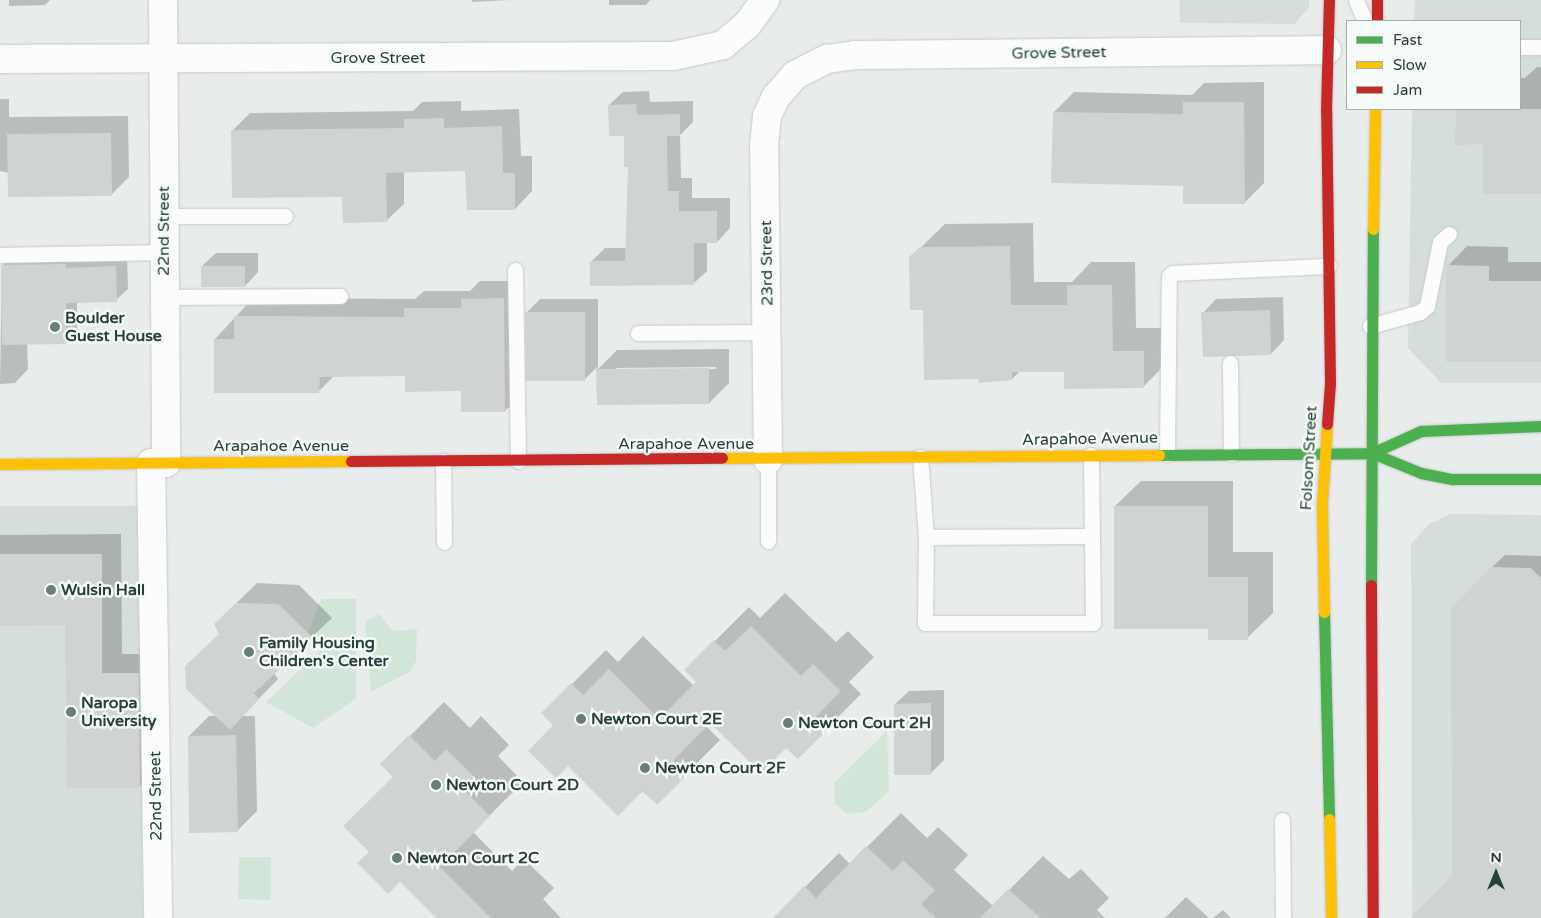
<!DOCTYPE html>
<style>
body{margin:0}
#map{position:relative;width:1541px;height:918px;overflow:hidden;background:#e8edeb;font-family:"Varela Round",sans-serif}
div>[style]{position:absolute}
[style*='--x']{left:calc(var(--x)*1px);top:calc(var(--y)*1px);width:calc(var(--w)*1px);rotate:calc(var(--a)*1deg)}
.built>*{inset:0;background:#d6dedb}
.green>*{inset:0;background:#d1e6d8}
.shadow>*{inset:0;background:#0003}
.building>*{inset:0;background:#cfd4d2}
.roads{filter:drop-shadow(0 0 1px #c5cac8) drop-shadow(0 0 1px #c5cac8)}
.lane>*{height:15px;margin:-7.5px;padding:0 7.5px;transform-origin:7.5px;border-radius:7.5px;background:#fcfcfc}
.street>*{height:28px;margin:-14px;padding:0 14px;transform-origin:14px;border-radius:14px;background:#fcfcfc}
.fast>*{height:11px;margin:-5.5px;padding:0 5.5px;transform-origin:5.5px;border-radius:5.5px;background:#4caf50}
.slow>*{height:11px;margin:-5.5px;padding:0 5.5px;transform-origin:5.5px;border-radius:5.5px;background:#ffc107}
.jam>*{height:11px;margin:-5.5px;padding:0 5.5px;transform-origin:5.5px;border-radius:5.5px;background:#c62828}
.dots>*{width:14px;height:14px;translate:-50% -50%;box-sizing:border-box;border:2px solid #f7fbf9;border-radius:50%}
span{translate:-50% -50%;white-space:nowrap;text-align:center;line-height:1.15;-webkit-text-stroke:5px #f7fbf9;paint-order:stroke}
.street-label{font-size:16px;color:#24423a}
.poi-label{font-size:16px;color:#24423a;font-weight:700}
.left{translate:0 -50%;text-align:left}
.legend{position:absolute;left:1346px;top:20px;width:175px;height:90px;box-sizing:border-box;background:#f7fbf9;border:1px solid #a3b1ad;margin:0;padding:6px 9px;list-style:none;font-size:15px;color:#24423a}
.legend li{display:flex;align-items:center;gap:10px;height:25px}
.legend b{width:25px;border:1px solid #a3b1ad}
.north{position:absolute;left:1471px;top:848px;width:50px;height:50px;-webkit-text-stroke:4px #f7fbf9;paint-order:stroke;rotate:0deg;font-size:14px;font-weight:700;line-height:20px;text-align:center;color:#24423a}
.north::after{content:'';display:block;margin:auto;width:18px;height:22px;background:#24423a;clip-path:polygon(50% 0,100% 100%,50% 72%,0 100%)}
</style>
<div id="map">
<div class="built">
<div style="clip-path:polygon(1179px 0,1309px 0,1309px 7px,1295px 24px,1180px 23px)"></div>
<div style="clip-path:polygon(1415px 0,1541px 0,1541px 383px,1441px 383px,1408px 348px,1412px 109px,1520px 109px,1520px 21px,1414px 21px)"></div>
<div style="clip-path:polygon(0 506px,139px 506px,143px 918px,0 918px)"></div>
<div style="clip-path:polygon(1450px 514px,1541px 515px,1541px 918px,1412px 918px,1411px 544px,1429px 524px)"></div>
</div>
<div class="green">
<div style="clip-path:polygon(321px 599px,356px 599px,356px 699px,313px 728px,266px 702px,321px 650px,308px 633px)"></div>
<div style="clip-path:polygon(379px 614px,393px 631px,417px 629px,416px 661px,411px 671px,371px 692px,365px 622px)"></div>
<div style="clip-path:polygon(887px 731px,889px 791px,866px 812px,847px 814px,835px 804px,834px 783px)"></div>
<div style="clip-path:polygon(239px 857px,271px 857px,271px 900px,238px 899px)"></div>
</div>
<div class="shadow">
<div style="clip-path:polygon(9px 0,50px 0,45px 5px,9px 6px)"></div>
<div style="clip-path:polygon(472px 0,511px 0,472px 2px)"></div>
<div style="clip-path:polygon(609px 0,650px 0,646px 5px,609px 5px)"></div>
<div style="clip-path:polygon(1537px 67px,1541px 67px,1541px 192px,1484px 143px,1457px 144px,1457px 109px,1520px 109px,1520px 78px,1525px 78px)"></div>
<div style="clip-path:polygon(1264px 82px,1264px 183px,1244px 203px,1185px 185px,1054px 112px,1074px 92px,1192px 95px,1204px 83px)"></div>
<div style="clip-path:polygon(649px 91px,650px 102px,693px 101px,693px 122px,680px 135px,681px 178px,692px 178px,692px 198px,730px 198px,730px 228px,717px 242px,707px 242px,707px 271px,693px 284px,591px 262px,605px 248px,626px 248px,629px 165px,625px 135px,609px 105px,623px 92px)"></div>
<div style="clip-path:polygon(0 99px,9px 99px,9px 117px,128px 116px,129px 177px,111px 195px,0 171px)"></div>
<div style="clip-path:polygon(461px 101px,461px 111px,519px 109px,521px 156px,532px 156px,532px 191px,515px 209px,466px 170px,404px 171px,404px 204px,386px 221px,232px 131px,250px 113px,413px 111px,422px 102px)"></div>
<div style="clip-path:polygon(1033px 223px,1034px 282px,1072px 282px,1091px 262px,1135px 262px,1136px 328px,1167px 328px,1167px 363px,1144px 386px,1065px 371px,1020px 371px,1012px 379px,925px 309px,910px 258px,945px 224px)"></div>
<div style="clip-path:polygon(1467px 246px,1508px 247px,1508px 262px,1541px 262px,1541px 361px,1448px 266px)"></div>
<div style="clip-path:polygon(216px 253px,258px 253px,258px 272px,245px 286px,202px 266px)"></div>
<div style="clip-path:polygon(14px 254px,127px 255px,128px 289px,116px 300px,77px 301px,77px 331px,66px 343px,27px 343px,28px 369px,15px 383px,0 384px,2px 266px)"></div>
<div style="clip-path:polygon(480px 281px,522px 281px,523px 393px,505px 411px,462px 390px,406px 374px,335px 375px,318px 392px,215px 339px,253px 298px,415px 299px,424px 291px,470px 291px)"></div>
<div style="clip-path:polygon(1283px 297px,1284px 340px,1271px 354px,1203px 313px,1216px 299px)"></div>
<div style="clip-path:polygon(evenodd,540px 299px,598px 299px,598px 369px,617px 350px,729px 349px,729px 383px,709px 403px,598px 404px,597px 367px,585px 379px,526px 313px,540px 299px,716px 367px,716px 369px,616px 370px,616px 368px,716px 367px)"></div>
<div style="clip-path:polygon(1141px 481px,1233px 481px,1233px 552px,1273px 552px,1273px 613px,1247px 638px,1115px 506px)"></div>
<div style="clip-path:polygon(121px 534px,122px 654px,158px 654px,160px 767px,140px 786px,67px 624px,0 625px,0 535px)"></div>
<div style="clip-path:polygon(1505px 555px,1541px 556px,1541px 918px,1426px 918px,1454px 876px,1491px 568px)"></div>
<div style="clip-path:polygon(257px 583px,299px 585px,332px 618px,274px 673px,278px 679px,242px 716px,255px 716px,257px 811px,237px 831px,189px 736px,209px 716px,217px 716px,220px 633px,215px 624px)"></div>
<div style="clip-path:polygon(785px 593px,836px 642px,848px 631px,874px 657px,849px 682px,861px 694px,798px 757px,786px 746px,710px 721px,706px 726px,720px 740px,657px 803px,543px 713px,606px 650px,618px 662px,643px 636px,694px 686px,698px 682px,686px 670px,749px 607px,760px 618px)"></div>
<div style="clip-path:polygon(944px 690px,944px 760px,930px 774px,895px 704px,909px 691px)"></div>
<div style="clip-path:polygon(444px 702px,470px 728px,481px 716px,509px 745px,498px 756px,523px 782px,473px 832px,512px 871px,524px 859px,554px 888px,543px 899px,561px 918px,437px 918px,371px 852px,395px 776px,382px 764px)"></div>
<div style="clip-path:polygon(901px 813px,927px 838px,938px 827px,968px 855px,954px 870px,993px 906px,1043px 856px,1069px 879px,1081px 869px,1109px 898px,1097px 910px,1105px 918px,780px 918px,777px 915px,839px 853px,850px 864px)"></div>
<div style="clip-path:polygon(1186px 897px,1209px 918px,1165px 918px)"></div>
<div style="clip-path:polygon(1223px 910px,1231px 918px,1213px 918px)"></div>
</div>
<div class="building">
<div style="clip-path:polygon(1183px 102px,1244px 102px,1245px 204px,1183px 204px,1183px 186px,1051px 183px,1053px 112px,1183px 114px)"></div>
<div style="clip-path:polygon(636px 104px,637px 115px,680px 114px,680px 136px,667px 136px,668px 191px,679px 191px,679px 211px,717px 211px,717px 243px,694px 243px,694px 285px,590px 286px,590px 261px,625px 261px,628px 167px,624px 167px,624px 136px,609px 136px,608px 105px)"></div>
<div style="clip-path:polygon(1456px 109px,1541px 109px,1541px 194px,1483px 194px,1483px 144px,1455px 145px)"></div>
<div style="clip-path:polygon(444px 118px,444px 128px,502px 126px,503px 173px,515px 173px,515px 210px,467px 210px,465px 171px,386px 173px,387px 222px,343px 223px,342px 197px,232px 198px,231px 130px,404px 128px,404px 119px)"></div>
<div style="clip-path:polygon(111px 133px,112px 196px,8px 197px,7px 134px)"></div>
<div style="clip-path:polygon(1010px 246px,1011px 305px,1067px 305px,1067px 285px,1112px 285px,1113px 351px,1144px 351px,1144px 388px,1064px 389px,1064px 372px,1012px 372px,1012px 380px,979px 383px,979px 379px,924px 380px,923px 310px,910px 310px,909px 257px,920px 247px)"></div>
<div style="clip-path:polygon(66px 264px,66px 268px,116px 266px,117px 302px,66px 303px,66px 344px,2px 345px,1px 265px)"></div>
<div style="clip-path:polygon(1446px 265px,1489px 266px,1489px 281px,1541px 281px,1541px 362px,1446px 362px)"></div>
<div style="clip-path:polygon(201px 266px,245px 266px,245px 287px,201px 287px)"></div>
<div style="clip-path:polygon(504px 298px,505px 412px,461px 412px,461px 391px,405px 392px,405px 376px,320px 377px,319px 393px,214px 393px,214px 339px,234px 339px,234px 316px,404px 317px,404px 308px,461px 308px,461px 299px)"></div>
<div style="clip-path:polygon(1270px 310px,1271px 355px,1203px 357px,1201px 312px)"></div>
<div style="clip-path:polygon(525px 312px,585px 312px,585px 381px,526px 381px)"></div>
<div style="clip-path:polygon(709px 368px,709px 404px,597px 405px,596px 369px)"></div>
<div style="clip-path:polygon(1114px 506px,1208px 506px,1208px 577px,1248px 577px,1248px 640px,1208px 640px,1208px 629px,1114px 629px)"></div>
<div style="clip-path:polygon(0 554px,102px 554px,102px 673px,139px 673px,140px 788px,67px 788px,65px 625px,0 626px)"></div>
<div style="clip-path:polygon(1491px 567px,1531px 568px,1541px 578px,1541px 918px,1411px 918px,1452px 875px,1451px 608px)"></div>
<div style="clip-path:polygon(236px 603px,278px 604px,313px 638px,254px 693px,259px 699px,230px 730px,186px 689px,185px 666px,219px 634px,214px 624px)"></div>
<div style="clip-path:polygon(751px 626px,801px 676px,813px 664px,841px 691px,816px 717px,828px 729px,798px 759px,786px 748px,761px 773px,710px 723px,673px 761px,687px 775px,657px 805px,643px 791px,618px 816px,568px 766px,556px 778px,528px 751px,553px 725px,541px 713px,571px 683px,583px 695px,609px 669px,659px 719px,696px 682px,684px 670px,714px 640px,725px 651px)"></div>
<div style="clip-path:polygon(931px 703px,931px 775px,894px 775px,894px 704px)"></div>
<div style="clip-path:polygon(236px 735px,238px 832px,189px 833px,188px 736px)"></div>
<div style="clip-path:polygon(409px 735px,435px 761px,446px 749px,476px 779px,465px 791px,490px 816px,440px 867px,491px 918px,436px 918px,400px 882px,388px 894px,357px 863px,369px 852px,343px 826px,393px 777px,380px 764px)"></div>
<div style="clip-path:polygon(866px 846px,893px 871px,903px 860px,935px 890px,921px 904px,936px 918px,773px 918px,804px 886px,816px 898px)"></div>
<div style="clip-path:polygon(1008px 889px,1041px 918px,980px 918px)"></div>
</div>
<div class="roads">
<div class="lane">
<div style="--x:1356;--y:0;--w:23;--a:67"></div>
<div style="--x:1520;--y:47;--w:21;--a:0"></div>
<div style="--x:164;--y:216;--w:121;--a:0"></div>
<div style="--x:0;--y:255;--w:164;--a:-1"></div>
<div style="--x:515;--y:270;--w:191;--a:89.1"></div>
<div style="--x:164;--y:297;--w:176;--a:-0.3"></div>
<div style="--x:1370;--y:326;--w:52;--a:-15.6"></div>
<div style="--x:1420;--y:312;--w:9;--a:-41"></div>
<div style="--x:1427;--y:306;--w:65;--a:-78.5"></div>
<div style="--x:1440;--y:242;--w:12;--a:-42"></div>
<div style="--x:638;--y:333;--w:130;--a:-0.4"></div>
<div style="--x:1230;--y:363;--w:91;--a:89.4"></div>
<div style="--x:1167;--y:454;--w:178;--a:-89.4"></div>
<div style="--x:1169;--y:276;--w:5;--a:-37"></div>
<div style="--x:1173;--y:273;--w:156;--a:-2.6"></div>
<div style="--x:920;--y:457;--w:80;--a:85.7"></div>
<div style="--x:926;--y:537;--w:86;--a:90.7"></div>
<div style="--x:925;--y:623;--w:168;--a:0"></div>
<div style="--x:1093;--y:623;--w:168;--a:-90.7"></div>
<div style="--x:768;--y:460;--w:81;--a:90"></div>
<div style="--x:443;--y:461;--w:81;--a:89.3"></div>
<div style="--x:926;--y:537;--w:166;--a:-0.3"></div>
<div style="--x:1282;--y:820;--w:98;--a:89.4"></div>
</div>
<div class="street">
<div style="--x:163;--y:0;--w:463;--a:89.6"></div>
<div style="--x:0;--y:59;--w:673;--a:-0.26"></div>
<div style="--x:673;--y:56;--w:51;--a:-12.4"></div>
<div style="--x:723;--y:45;--w:31;--a:-40"></div>
<div style="--x:747;--y:25;--w:31;--a:-54"></div>
<div style="--x:768;--y:460;--w:315;--a:-90.7"></div>
<div style="--x:764;--y:145;--w:29;--a:-84"></div>
<div style="--x:767;--y:116;--w:21;--a:-65"></div>
<div style="--x:776;--y:97;--w:29;--a:-49"></div>
<div style="--x:795;--y:75;--w:36;--a:-27"></div>
<div style="--x:827;--y:59;--w:28;--a:-8"></div>
<div style="--x:855;--y:55;--w:472;--a:-0.6"></div>
<div style="--x:151;--y:463;--w:455;--a:89.1"></div>
</div>
<div class="fast">
<div style="--x:1372;--y:453;--w:54;--a:-24.2"></div>
<div style="--x:1421;--y:431;--w:120;--a:-2.4"></div>
<div style="--x:1159;--y:455;--w:213;--a:-0.5"></div>
<div style="--x:1372;--y:453;--w:53;--a:22.2"></div>
<div style="--x:1421;--y:473;--w:33;--a:11"></div>
<div style="--x:1453;--y:479;--w:88;--a:0"></div>
<div style="--x:1371;--y:585;--w:356;--a:-89.7"></div>
<div style="--x:1324;--y:612;--w:207;--a:88.6"></div>
</div>
<div class="slow">
<div style="--x:1373;--y:229;--w:120;--a:-89"></div>
<div style="--x:722;--y:458;--w:437;--a:-0.4"></div>
<div style="--x:0;--y:464;--w:351;--a:-0.5"></div>
<div style="--x:1324;--y:612;--w:108;--a:-91.1"></div>
<div style="--x:1322;--y:504;--w:80;--a:-86.4"></div>
<div style="--x:1329;--y:819;--w:99;--a:88.8"></div>
</div>
<div class="jam">
<div style="--x:1377;--y:0;--w:21;--a:90"></div>
<div style="--x:1327;--y:424;--w:41;--a:-85.8"></div>
<div style="--x:1330;--y:383;--w:272;--a:-90.8"></div>
<div style="--x:1326;--y:111;--w:111;--a:-88.5"></div>
<div style="--x:351;--y:461;--w:371;--a:-0.5"></div>
<div style="--x:1371;--y:585;--w:333;--a:89.7"></div>
</div>
</div>
<div class="dots">
<div style="left:55px;top:327px;background:#697e78"></div>
<div style="left:51px;top:590px;background:#697e78"></div>
<div style="left:249px;top:652px;background:#697e78"></div>
<div style="left:71px;top:712px;background:#697e78"></div>
<div style="left:581px;top:719px;background:#697e78"></div>
<div style="left:788px;top:723px;background:#697e78"></div>
<div style="left:645px;top:768px;background:#697e78"></div>
<div style="left:436px;top:785px;background:#697e78"></div>
<div style="left:397px;top:858px;background:#697e78"></div>
</div>
<div class="street-label">
<span style="left:1059px;top:53px;rotate:-1deg">Grove Street</span>
<span style="left:378px;top:58px">Grove Street</span>
<span style="left:164px;top:231px;rotate:-90deg">22nd Street</span>
<span style="left:767px;top:263px;rotate:-91deg">23rd Street</span>
<span style="left:1090px;top:439px;rotate:-1deg">Arapahoe Avenue</span>
<span style="left:686px;top:444px">Arapahoe Avenue</span>
<span style="left:281px;top:446px">Arapahoe Avenue</span>
<span style="left:1309px;top:458px;rotate:-87deg">Folsom Street</span>
<span style="left:156px;top:796px;rotate:-91deg">22nd Street</span>
</div>
<div class="poi-label">
<span class="left" style="left:65px;top:327px">Boulder<br>Guest House</span>
<span class="left" style="left:61px;top:590px">Wulsin Hall</span>
<span class="left" style="left:259px;top:652px">Family Housing<br>Children's Center</span>
<span class="left" style="left:81px;top:712px">Naropa<br>University</span>
<span class="left" style="left:591px;top:719px">Newton Court 2E</span>
<span class="left" style="left:798px;top:723px">Newton Court 2H</span>
<span class="left" style="left:655px;top:768px">Newton Court 2F</span>
<span class="left" style="left:446px;top:785px">Newton Court 2D</span>
<span class="left" style="left:407px;top:858px">Newton Court 2C</span>
</div>
<ul class="legend">
<li><b style="height:6px;background:#4caf50"></b>Fast</li>
<li><b style="height:6px;background:#ffc107"></b>Slow</li>
<li><b style="height:6px;background:#c62828"></b>Jam</li>
</ul>
<div class="north">N</div>
</div>
